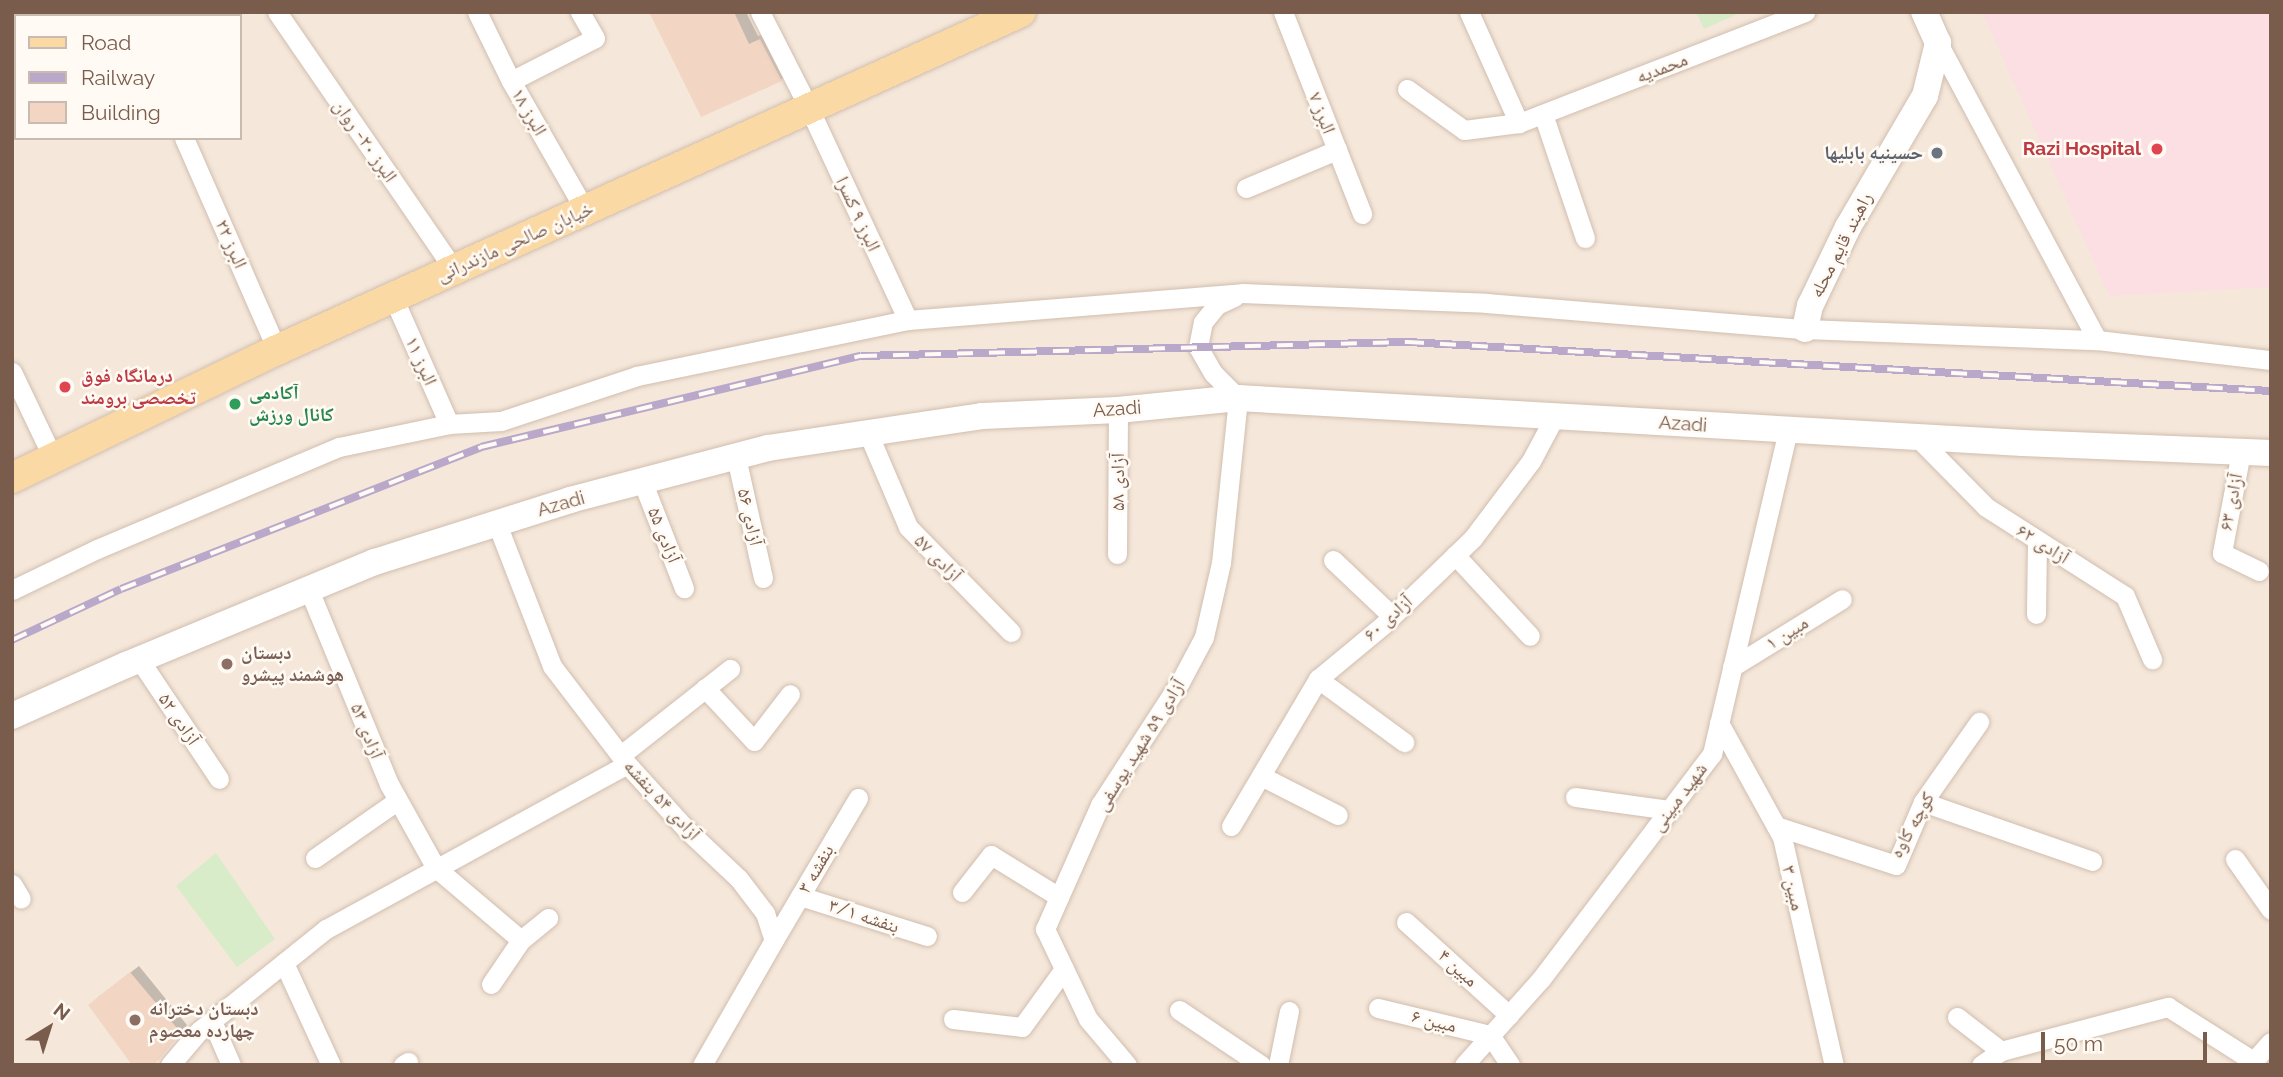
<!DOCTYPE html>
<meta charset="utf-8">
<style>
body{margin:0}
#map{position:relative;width:2283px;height:1077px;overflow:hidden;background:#fdf6ec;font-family:Raleway,"Noto Naskh Arabic",sans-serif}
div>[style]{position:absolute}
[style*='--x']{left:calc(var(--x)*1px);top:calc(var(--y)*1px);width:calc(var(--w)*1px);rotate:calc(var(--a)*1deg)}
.residential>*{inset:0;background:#f5e8da}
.medical>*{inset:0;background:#fbdfe3}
.green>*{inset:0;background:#d8ecc9}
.shadow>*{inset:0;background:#0003}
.building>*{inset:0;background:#f3d5c3}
.roads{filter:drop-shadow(0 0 2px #d1beb0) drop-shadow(0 0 2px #d1beb0)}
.minor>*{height:19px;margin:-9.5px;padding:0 9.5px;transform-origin:9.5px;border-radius:9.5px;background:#fff}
.secondary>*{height:26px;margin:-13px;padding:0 13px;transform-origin:13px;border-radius:13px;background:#fff}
.primary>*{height:30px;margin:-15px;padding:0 15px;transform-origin:15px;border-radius:15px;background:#fbd9a5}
.rail>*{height:8px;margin-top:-4px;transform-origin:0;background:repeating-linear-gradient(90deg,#fffaf3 0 16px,#b9a8c9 0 32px);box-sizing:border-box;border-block:2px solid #b9a8c9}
.dots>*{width:19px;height:19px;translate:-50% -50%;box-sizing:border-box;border:4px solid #fffaf3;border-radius:50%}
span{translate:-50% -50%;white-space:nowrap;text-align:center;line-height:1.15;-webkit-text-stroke:5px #fffaf3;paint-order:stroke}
.street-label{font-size:19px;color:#7a5c4d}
.health-label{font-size:19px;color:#be3a42;font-weight:700}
.right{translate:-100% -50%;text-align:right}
.left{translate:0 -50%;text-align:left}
.worship-label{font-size:19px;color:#5b616d;font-weight:700}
.leisure-label{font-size:19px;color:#27864d;font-weight:700}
.education-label{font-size:19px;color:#785e54;font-weight:700}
.frame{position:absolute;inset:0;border:14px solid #7a5c4d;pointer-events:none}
.legend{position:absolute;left:14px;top:14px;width:228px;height:126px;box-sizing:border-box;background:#fffaf3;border:2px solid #cabbb1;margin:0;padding:9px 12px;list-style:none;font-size:21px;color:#7a5c4d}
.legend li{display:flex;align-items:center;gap:14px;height:35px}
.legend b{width:35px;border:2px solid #cabbb1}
.north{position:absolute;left:14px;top:993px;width:70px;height:70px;-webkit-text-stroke:5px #fffaf3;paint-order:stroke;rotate:38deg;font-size:19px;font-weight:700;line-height:28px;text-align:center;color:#7a5c4d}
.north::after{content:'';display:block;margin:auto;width:24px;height:32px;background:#7a5c4d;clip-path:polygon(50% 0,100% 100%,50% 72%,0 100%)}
.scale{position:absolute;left:2041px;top:1032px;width:166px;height:32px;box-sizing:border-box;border:4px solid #7a5c4d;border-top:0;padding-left:9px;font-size:21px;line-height:24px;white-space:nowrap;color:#7a5c4d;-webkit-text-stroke:5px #fffaf3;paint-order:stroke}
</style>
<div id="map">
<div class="residential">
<div style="clip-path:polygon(evenodd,12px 12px,2271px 12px,2271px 1065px,12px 1065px,12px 12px,16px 16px,240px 16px,240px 138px,16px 138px,16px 16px)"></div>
</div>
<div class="medical">
<div style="clip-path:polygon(1982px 12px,2271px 12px,2271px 287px,2109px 296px)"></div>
</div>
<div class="green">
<div style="clip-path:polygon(1696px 12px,1742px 12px,1704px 29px)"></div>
<div style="clip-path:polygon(216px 853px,275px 939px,237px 967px,176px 886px)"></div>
</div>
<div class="shadow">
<div style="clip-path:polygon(651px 12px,746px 12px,758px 36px,769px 31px,789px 71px,781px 80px)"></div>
<div style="clip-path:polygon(139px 966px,187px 1025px,152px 1065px,97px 998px)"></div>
</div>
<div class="building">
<div style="clip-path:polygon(649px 12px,734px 12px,749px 44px,760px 39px,782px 81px,701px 117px)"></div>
<div style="clip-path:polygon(130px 972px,181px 1033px,154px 1065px,132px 1065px,88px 1005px)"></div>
</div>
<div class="roads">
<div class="minor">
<div style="--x:277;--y:12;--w:313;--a:55.5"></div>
<div style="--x:477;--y:12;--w:77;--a:63.8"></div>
<div style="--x:511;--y:81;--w:149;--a:60.2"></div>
<div style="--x:760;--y:12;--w:108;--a:63"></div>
<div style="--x:809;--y:108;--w:234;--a:65"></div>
<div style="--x:1283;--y:12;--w:217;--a:68.6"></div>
<div style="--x:1469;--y:12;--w:122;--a:65.8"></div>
<div style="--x:1938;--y:43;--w:337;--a:61.8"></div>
<div style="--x:511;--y:81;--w:94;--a:-27.1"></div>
<div style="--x:595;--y:38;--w:30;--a:-120"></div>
<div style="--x:1407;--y:89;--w:70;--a:35.7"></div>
<div style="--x:1464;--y:130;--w:55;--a:-7.3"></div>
<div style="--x:1519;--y:123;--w:307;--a:-21.2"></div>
<div style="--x:1543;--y:114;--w:131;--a:71.3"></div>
<div style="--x:184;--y:138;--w:232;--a:66.3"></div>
<div style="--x:1246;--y:188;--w:99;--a:-22.7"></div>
<div style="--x:393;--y:297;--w:139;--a:66.2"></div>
<div style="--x:12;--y:372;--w:95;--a:64.5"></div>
<div style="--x:868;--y:433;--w:102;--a:66.9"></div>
<div style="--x:908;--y:527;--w:147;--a:45.6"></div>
<div style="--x:1917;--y:437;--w:98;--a:45.4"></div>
<div style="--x:1986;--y:507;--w:165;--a:32.6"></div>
<div style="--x:2125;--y:596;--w:69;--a:66.8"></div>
<div style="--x:2241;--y:452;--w:103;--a:100.7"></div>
<div style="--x:2222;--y:553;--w:41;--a:25.9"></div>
<div style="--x:736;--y:457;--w:124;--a:77.4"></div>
<div style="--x:643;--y:483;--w:113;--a:68.7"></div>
<div style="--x:497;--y:524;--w:152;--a:68.8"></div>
<div style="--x:552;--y:666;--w:123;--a:52.6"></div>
<div style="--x:627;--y:764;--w:89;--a:47.7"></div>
<div style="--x:687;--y:830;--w:71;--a:43.3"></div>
<div style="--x:739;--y:879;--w:43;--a:52.6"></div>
<div style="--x:765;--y:913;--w:28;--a:72"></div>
<div style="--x:774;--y:940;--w:144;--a:119.9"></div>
<div style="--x:1117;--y:554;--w:144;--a:-89.6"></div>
<div style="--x:1455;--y:555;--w:110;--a:47.2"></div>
<div style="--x:1333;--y:560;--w:81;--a:43.5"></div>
<div style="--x:12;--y:590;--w:94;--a:-25.8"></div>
<div style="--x:97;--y:549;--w:263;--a:-22.9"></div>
<div style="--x:339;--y:447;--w:112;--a:-11.8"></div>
<div style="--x:449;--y:424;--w:52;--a:-3.3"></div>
<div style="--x:501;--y:421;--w:143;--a:-18.3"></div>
<div style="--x:637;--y:376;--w:277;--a:-11.7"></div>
<div style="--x:908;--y:320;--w:335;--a:-4.6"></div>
<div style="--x:1242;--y:293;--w:244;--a:2.3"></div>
<div style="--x:1486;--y:303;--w:320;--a:4.7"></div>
<div style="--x:1805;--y:329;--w:292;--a:2.2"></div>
<div style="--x:2097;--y:340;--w:175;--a:6.6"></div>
<div style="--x:309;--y:590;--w:210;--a:67.6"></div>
<div style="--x:389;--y:784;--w:96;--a:60.8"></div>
<div style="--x:436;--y:868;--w:111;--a:40.3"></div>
<div style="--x:521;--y:940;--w:35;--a:-39"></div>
<div style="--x:2036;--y:614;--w:74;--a:-89.2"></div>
<div style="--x:139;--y:659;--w:144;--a:56.3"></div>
<div style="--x:1732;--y:667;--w:129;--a:-31.7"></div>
<div style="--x:1318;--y:679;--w:107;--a:36.2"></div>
<div style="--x:705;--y:688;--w:72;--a:47.2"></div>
<div style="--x:754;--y:741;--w:59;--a:-52.5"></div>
<div style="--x:1719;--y:723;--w:130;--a:61.1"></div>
<div style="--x:1782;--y:837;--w:234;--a:77.2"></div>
<div style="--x:621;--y:755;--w:139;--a:-38.3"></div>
<div style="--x:1261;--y:776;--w:86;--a:26.9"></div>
<div style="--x:1575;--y:797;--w:96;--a:7.8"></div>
<div style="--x:1923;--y:802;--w:179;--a:19.2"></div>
<div style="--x:1231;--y:826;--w:171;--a:-59.4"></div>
<div style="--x:1318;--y:679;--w:85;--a:-39.7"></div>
<div style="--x:1383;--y:625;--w:125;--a:-44"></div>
<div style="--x:1473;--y:538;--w:96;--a:-53"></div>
<div style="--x:1531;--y:461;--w:49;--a:-61.9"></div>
<div style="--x:1776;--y:826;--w:126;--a:18"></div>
<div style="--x:1896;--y:865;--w:69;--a:-66.8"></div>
<div style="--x:1923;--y:802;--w:98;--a:-55"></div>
<div style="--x:315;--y:858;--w:101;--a:-34.9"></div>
<div style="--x:2235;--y:859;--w:62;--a:54.8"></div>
<div style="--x:12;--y:884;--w:17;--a:59"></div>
<div style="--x:962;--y:892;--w:47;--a:-51.9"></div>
<div style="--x:991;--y:855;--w:80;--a:31.7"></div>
<div style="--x:800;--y:896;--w:133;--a:17.5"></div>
<div style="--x:1406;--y:922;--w:139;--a:42.1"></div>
<div style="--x:774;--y:940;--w:165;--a:-59.4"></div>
<div style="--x:284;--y:963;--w:112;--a:65.3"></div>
<div style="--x:491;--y:984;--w:53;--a:-55.7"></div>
<div style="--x:1378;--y:1008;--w:115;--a:13.6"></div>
<div style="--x:1490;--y:1035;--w:36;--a:56"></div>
<div style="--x:1179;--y:1010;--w:99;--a:33.9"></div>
<div style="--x:1957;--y:1017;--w:56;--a:37.7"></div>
<div style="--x:953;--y:1019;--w:69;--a:6.6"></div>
<div style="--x:1022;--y:1027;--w:72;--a:-54.1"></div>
<div style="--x:212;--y:1021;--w:48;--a:66.6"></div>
<div style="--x:170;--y:1065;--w:45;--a:-49.5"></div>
<div style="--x:199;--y:1031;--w:163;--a:-38.8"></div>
<div style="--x:326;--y:929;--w:343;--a:-28.7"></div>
<div style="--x:403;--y:1065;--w:6;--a:-31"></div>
<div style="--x:1127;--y:1065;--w:60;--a:-130.3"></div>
<div style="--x:1088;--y:1019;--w:100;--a:-115.5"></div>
<div style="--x:1045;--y:929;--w:136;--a:-66.1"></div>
<div style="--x:1100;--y:805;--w:147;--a:-57"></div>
<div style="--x:1180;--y:682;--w:51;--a:-61.9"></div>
<div style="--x:1204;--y:637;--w:76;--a:-77.1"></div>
<div style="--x:1221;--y:563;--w:166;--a:-84.1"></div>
<div style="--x:1238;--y:398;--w:35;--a:-135"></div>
<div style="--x:1213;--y:373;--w:30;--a:-120"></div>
<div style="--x:1198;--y:347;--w:25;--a:-79"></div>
<div style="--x:1203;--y:322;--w:22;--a:-51"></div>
<div style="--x:1217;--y:305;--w:19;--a:-25"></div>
<div style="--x:1278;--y:1065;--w:55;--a:-78.5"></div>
<div style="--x:1464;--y:1065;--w:115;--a:-48.2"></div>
<div style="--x:1541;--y:979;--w:283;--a:-52.8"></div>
<div style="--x:1712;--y:754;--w:333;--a:-76.8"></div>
<div style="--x:1981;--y:1065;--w:24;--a:-35"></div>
<div style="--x:2001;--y:1051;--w:173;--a:-14.8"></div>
<div style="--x:2168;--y:1007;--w:101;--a:32.4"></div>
<div style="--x:2250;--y:1065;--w:31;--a:-48"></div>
</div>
<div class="secondary">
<div style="--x:1805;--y:329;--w:24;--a:-78"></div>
<div style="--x:1810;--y:306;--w:88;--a:-64.3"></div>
<div style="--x:1848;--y:227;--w:152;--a:-59.6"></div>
<div style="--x:1925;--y:96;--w:55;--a:-76.2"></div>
<div style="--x:1938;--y:43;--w:34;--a:-114"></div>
<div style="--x:12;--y:716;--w:125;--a:-24.1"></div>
<div style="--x:126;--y:665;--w:269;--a:-22.5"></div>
<div style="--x:375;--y:562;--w:205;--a:-17.6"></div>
<div style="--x:570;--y:500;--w:205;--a:-14.7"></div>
<div style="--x:768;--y:448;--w:216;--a:-8.5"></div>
<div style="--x:982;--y:416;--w:136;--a:-2.5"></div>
<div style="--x:1118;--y:410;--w:121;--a:-5.7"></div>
<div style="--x:1238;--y:398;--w:786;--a:3.28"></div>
<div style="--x:2023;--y:443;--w:248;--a:2.3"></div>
</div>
<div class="primary">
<div style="--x:12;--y:478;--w:294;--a:-25.8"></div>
<div style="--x:277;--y:350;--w:817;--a:-24.43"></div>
</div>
</div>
<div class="rail">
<div style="--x:12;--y:640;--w:120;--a:-25.1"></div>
<div style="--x:121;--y:589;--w:387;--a:-21.5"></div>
<div style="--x:481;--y:447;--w:391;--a:-13.5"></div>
<div style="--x:861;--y:356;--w:547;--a:-1.47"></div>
<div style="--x:1408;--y:342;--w:864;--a:3.25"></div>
</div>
<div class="dots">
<div style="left:2157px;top:149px;background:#e0444e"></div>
<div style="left:1937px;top:153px;background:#6b7280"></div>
<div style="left:65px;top:387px;background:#e0444e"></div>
<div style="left:235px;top:404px;background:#2e9e5b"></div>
<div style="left:227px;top:664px;background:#8d6e63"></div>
<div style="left:135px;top:1020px;background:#8d6e63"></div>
</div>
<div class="street-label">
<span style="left:1662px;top:68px;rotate:-21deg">محمدیه</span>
<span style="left:529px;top:112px;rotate:60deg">البرز ۱۸</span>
<span style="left:1322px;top:113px;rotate:69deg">البرز ۷</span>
<span style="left:365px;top:141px;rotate:55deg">البرز ۲۰- روان</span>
<span style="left:858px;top:214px;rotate:65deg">البرز ۹ کسرا</span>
<span style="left:515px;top:242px;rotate:-24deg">خیابان صالحی مازندرانی</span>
<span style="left:231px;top:244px;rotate:66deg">البرز ۲۲</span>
<span style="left:1841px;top:245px;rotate:-63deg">راهبند قایم محله</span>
<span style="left:421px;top:361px;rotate:66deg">البرز ۱۱</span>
<span style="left:1117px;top:409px;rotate:-4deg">Azadi</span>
<span style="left:1683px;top:424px;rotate:4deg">Azadi</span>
<span style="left:1118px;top:482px;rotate:-90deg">آزادی ۵۸</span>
<span style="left:2231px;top:502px;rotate:-79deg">آزادی ۶۳</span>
<span style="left:561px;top:504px;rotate:-16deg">Azadi</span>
<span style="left:750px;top:517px;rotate:77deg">آزادی ۵۶</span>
<span style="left:664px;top:535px;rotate:68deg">آزادی ۵۵</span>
<span style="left:2043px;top:544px;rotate:32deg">آزادی ۶۲</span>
<span style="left:938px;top:558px;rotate:45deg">آزادی ۵۷</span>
<span style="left:1388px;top:618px;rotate:-42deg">آزادی ۶۰</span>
<span style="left:1787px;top:633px;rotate:-32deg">مبین ۱</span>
<span style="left:179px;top:719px;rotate:56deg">آزادی ۵۲</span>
<span style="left:367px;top:731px;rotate:68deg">آزادی ۵۳</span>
<span style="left:1140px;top:745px;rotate:-58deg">آزادی ۵۹ شهید یوسفی</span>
<span style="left:1679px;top:797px;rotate:-53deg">شهید مبینی</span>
<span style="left:662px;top:800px;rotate:47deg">آزادی ۵۴ بنفشه</span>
<span style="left:1912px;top:825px;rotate:-61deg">کوچه کاوه</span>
<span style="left:816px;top:869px;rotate:-60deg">بنفشه ۳</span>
<span style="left:1793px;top:888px;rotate:77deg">مبین ۳</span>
<span style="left:864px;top:916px;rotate:18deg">بنفشه ۳/۱</span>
<span style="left:1458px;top:968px;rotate:42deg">مبین ۴</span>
<span style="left:1434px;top:1021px;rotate:14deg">مبین ۶</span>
</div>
<div class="health-label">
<span class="right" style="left:2141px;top:149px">Razi Hospital</span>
<span class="left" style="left:81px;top:387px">درمانگاه فوق<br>تخصصی برومند</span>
</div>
<div class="worship-label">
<span class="right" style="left:1923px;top:153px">حسینیه بابلیها</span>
</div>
<div class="leisure-label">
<span class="left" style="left:249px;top:404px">آکادمی<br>کانال ورزش</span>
</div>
<div class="education-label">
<span class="left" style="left:241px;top:664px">دبستان<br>هوشمند پیشرو</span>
<span class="left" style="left:149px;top:1020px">دبستان دخترانه<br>چهارده معصوم</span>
</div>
<div class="frame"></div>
<ul class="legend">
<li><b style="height:9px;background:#fbd9a5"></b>Road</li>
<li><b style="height:9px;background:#b9a8c9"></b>Railway</li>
<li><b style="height:19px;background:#f3d5c3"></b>Building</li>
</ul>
<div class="north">N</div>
<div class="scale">50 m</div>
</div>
